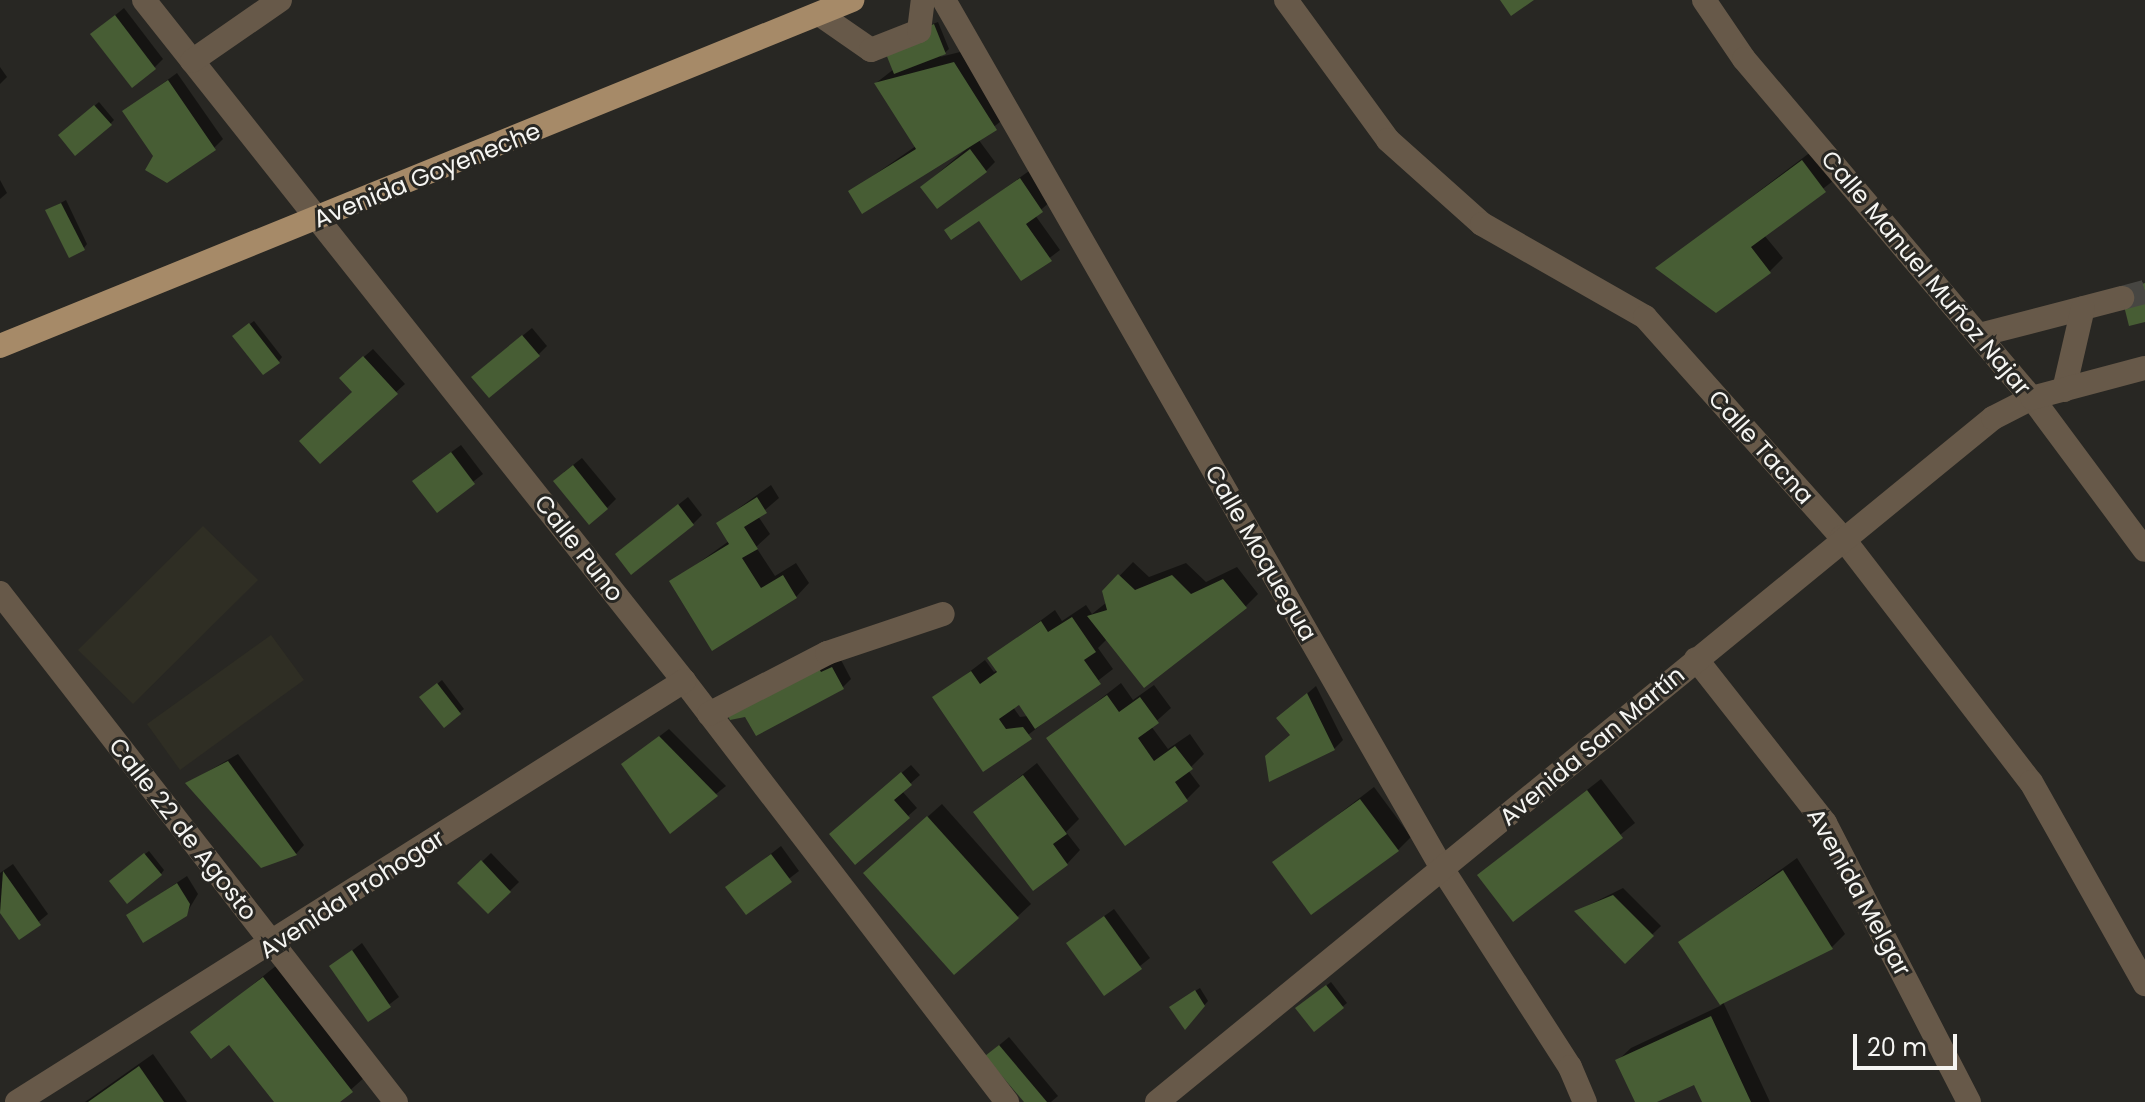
<!DOCTYPE html>
<meta charset="utf-8">
<style>
body{margin:0}
#map{position:relative;width:2145px;height:1102px;overflow:hidden;background:#282723;font-family:Poppins,sans-serif}
div>[style]{position:absolute}
[style*='--x']{left:calc(var(--x)*1px);top:calc(var(--y)*1px);width:calc(var(--w)*1px);rotate:calc(var(--a)*1deg)}
.built>*{inset:0;background:#2f2e24}
.shadow>*{inset:0;background:#0007}
.building>*{inset:0;background:#475d34}
.minor-tunnel>*{height:24px;margin-top:-12px;transform-origin:0;background:repeating-linear-gradient(90deg,#474642 0 24px,transparent 0 36px)}
.minor>*{height:24px;margin:-12px;padding:0 12px;transform-origin:12px;border-radius:12px;background:#675949}
.major>*{height:24px;margin:-12px;padding:0 12px;transform-origin:12px;border-radius:12px;background:#a68a68}
span{translate:-50% -50%;white-space:nowrap;text-align:center;line-height:1.15;-webkit-text-stroke:6px #282723;paint-order:stroke}
.street-label{font-size:24px;color:#f5f5f2}
.scale{position:absolute;left:1853px;top:1034px;width:104px;height:36px;box-sizing:border-box;border:4px solid #f5f5f2;border-top:0;padding-left:10px;font-size:24px;line-height:28px;white-space:nowrap;color:#f5f5f2;-webkit-text-stroke:6px #282723;paint-order:stroke}
</style>
<div id="map">
<div class="built">
<div style="clip-path:polygon(203px 526px,258px 580px,133px 704px,78px 650px)"></div>
<div style="clip-path:polygon(271px 635px,304px 680px,180px 770px,147px 724px)"></div>
</div>
<div class="shadow">
<div style="clip-path:polygon(124px 8px,163px 59px,154px 68px,102px 26px)"></div>
<div style="clip-path:polygon(938px 22px,949px 49px,940px 57px,968px 50px,1009px 115px,978px 139px,995px 162px,986px 171px,922px 187px,977px 140px,851px 191px,916px 146px,876px 83px,894px 69px,888px 41px)"></div>
<div style="clip-path:polygon(0 67px,7px 77px,0 84px)"></div>
<div style="clip-path:polygon(177px 73px,223px 139px,214px 148px,156px 156px,125px 111px)"></div>
<div style="clip-path:polygon(99px 102px,114px 120px,110px 124px,65px 131px)"></div>
<div style="clip-path:polygon(1816px 148px,1838px 177px,1764px 235px,1783px 258px,1769px 272px,1658px 268px)"></div>
<div style="clip-path:polygon(1029px 171px,1051px 201px,1035px 215px,1060px 250px,1022px 279px,979px 218px,947px 230px)"></div>
<div style="clip-path:polygon(0 180px,7px 193px,0 199px)"></div>
<div style="clip-path:polygon(66px 200px,87px 244px,84px 248px,48px 210px)"></div>
<div style="clip-path:polygon(254px 321px,282px 357px,279px 361px,239px 332px)"></div>
<div style="clip-path:polygon(532px 328px,547px 346px,538px 355px,483px 368px)"></div>
<div style="clip-path:polygon(373px 349px,405px 384px,320px 461px,355px 392px,350px 369px)"></div>
<div style="clip-path:polygon(461px 445px,483px 474px,437px 510px,424px 472px)"></div>
<div style="clip-path:polygon(582px 458px,616px 499px,607px 508px,564px 472px)"></div>
<div style="clip-path:polygon(771px 485px,779px 498px,758px 516px,770px 534px,756px 547px,775px 576px,796px 563px,809px 583px,796px 597px,672px 582px,729px 541px,718px 523px)"></div>
<div style="clip-path:polygon(688px 497px,702px 515px,693px 524px,626px 546px)"></div>
<div style="clip-path:polygon(evenodd,1133px 562px,1149px 577px,1186px 563px,1206px 582px,1237px 567px,1258px 594px,1245px 607px,1107px 639px,1098px 648px,1113px 669px,984px 769px,935px 698px,985px 660px,994px 672px,998px 670px,990px 658px,1055px 610px,1062px 621px,1086px 605px,1092px 614px,1107px 602px,1104px 592px,1133px 562px,1019px 703px,1028px 716px,1020px 717px,1013px 707px,1019px 703px)"></div>
<div style="clip-path:polygon(841px 660px,851px 679px,843px 687px,724px 704px)"></div>
<div style="clip-path:polygon(442px 680px,464px 709px,444px 725px,426px 693px)"></div>
<div style="clip-path:polygon(1121px 683px,1133px 700px,1154px 685px,1171px 708px,1151px 726px,1168px 749px,1190px 734px,1204px 754px,1188px 770px,1200px 786px,1187px 799px,1049px 739px)"></div>
<div style="clip-path:polygon(1316px 686px,1343px 740px,1334px 749px,1292px 734px,1288px 710px)"></div>
<div style="clip-path:polygon(669px 729px,726px 786px,670px 831px,623px 764px)"></div>
<div style="clip-path:polygon(238px 754px,304px 845px,296px 854px,188px 783px)"></div>
<div style="clip-path:polygon(1037px 763px,1079px 819px,1066px 832px,1080px 850px,1067px 864px,976px 812px)"></div>
<div style="clip-path:polygon(911px 765px,920px 775px,902px 791px,917px 808px,908px 816px,840px 825px)"></div>
<div style="clip-path:polygon(1601px 779px,1635px 823px,1514px 920px,1479px 875px)"></div>
<div style="clip-path:polygon(1374px 787px,1411px 837px,1398px 850px,1275px 863px)"></div>
<div style="clip-path:polygon(942px 804px,1031px 904px,1017px 917px,879px 860px)"></div>
<div style="clip-path:polygon(781px 846px,799px 871px,746px 912px,728px 887px)"></div>
<div style="clip-path:polygon(149px 851px,164px 870px,161px 874px,115px 877px)"></div>
<div style="clip-path:polygon(491px 853px,519px 882px,488px 912px,460px 883px)"></div>
<div style="clip-path:polygon(1797px 858px,1845px 934px,1832px 947px,1723px 1002px,1770px 1102px,1704px 1102px,1695px 1082px,1652px 1102px,1637px 1102px,1617px 1061px,1631px 1048px,1722px 1005px,1681px 942px)"></div>
<div style="clip-path:polygon(13px 864px,48px 914px,19px 938px,0 910px,0 873px)"></div>
<div style="clip-path:polygon(187px 876px,198px 894px,186px 914px,128px 915px)"></div>
<div style="clip-path:polygon(1623px 888px,1661px 926px,1625px 961px,1577px 911px)"></div>
<div style="clip-path:polygon(1114px 909px,1150px 958px,1105px 994px,1078px 935px)"></div>
<div style="clip-path:polygon(362px 943px,399px 997px,369px 1020px,332px 966px)"></div>
<div style="clip-path:polygon(277px 965px,365px 1077px,337px 1102px,276px 1102px,230px 1042px,193px 1033px)"></div>
<div style="clip-path:polygon(1331px 982px,1347px 1003px,1314px 1030px,1302px 1004px)"></div>
<div style="clip-path:polygon(1200px 988px,1208px 1001px,1185px 1027px,1176px 1003px)"></div>
<div style="clip-path:polygon(1009px 1037px,1058px 1096px,1051px 1102px,1027px 1102px,997px 1047px)"></div>
<div style="clip-path:polygon(153px 1054px,187px 1102px,85px 1102px)"></div>
</div>
<div class="building">
<div style="clip-path:polygon(1500px 0,1534px 0,1511px 16px)"></div>
<div style="clip-path:polygon(115px 15px,156px 69px,132px 88px,90px 34px)"></div>
<div style="clip-path:polygon(934px 24px,946px 54px,894px 74px,882px 44px)"></div>
<div style="clip-path:polygon(954px 62px,997px 130px,862px 214px,848px 191px,916px 149px,874px 83px)"></div>
<div style="clip-path:polygon(168px 80px,216px 150px,167px 183px,145px 170px,153px 156px,122px 111px)"></div>
<div style="clip-path:polygon(94px 105px,112px 125px,75px 156px,58px 135px)"></div>
<div style="clip-path:polygon(970px 149px,987px 172px,937px 209px,920px 187px)"></div>
<div style="clip-path:polygon(1802px 160px,1826px 192px,1751px 247px,1771px 273px,1716px 313px,1655px 268px)"></div>
<div style="clip-path:polygon(1020px 178px,1043px 212px,1026px 224px,1052px 261px,1021px 281px,979px 221px,951px 240px,944px 230px)"></div>
<div style="clip-path:polygon(61px 203px,85px 250px,69px 258px,45px 210px)"></div>
<div style="clip-path:polygon(2145px 283px,2145px 322px,2129px 326px,2120px 290px)"></div>
<div style="clip-path:polygon(249px 323px,280px 363px,263px 375px,232px 336px)"></div>
<div style="clip-path:polygon(522px 335px,540px 356px,489px 398px,471px 377px)"></div>
<div style="clip-path:polygon(363px 356px,398px 394px,320px 464px,299px 441px,352px 392px,339px 378px)"></div>
<div style="clip-path:polygon(451px 452px,475px 484px,437px 513px,412px 481px)"></div>
<div style="clip-path:polygon(573px 465px,608px 509px,589px 525px,553px 481px)"></div>
<div style="clip-path:polygon(757px 497px,767px 513px,744px 527px,758px 549px,742px 558px,761px 588px,783px 575px,797px 598px,712px 651px,669px 581px,729px 544px,716px 523px)"></div>
<div style="clip-path:polygon(678px 504px,694px 525px,631px 575px,615px 554px)"></div>
<div style="clip-path:polygon(1118px 574px,1135px 590px,1172px 575px,1191px 594px,1223px 579px,1247px 608px,1144px 688px,1087px 616px,1107px 610px,1102px 591px)"></div>
<div style="clip-path:polygon(1072px 617px,1096px 652px,1084px 660px,1101px 684px,1035px 729px,1019px 705px,999px 719px,1006px 729px,1023px 727px,1032px 739px,983px 772px,932px 697px,971px 671px,980px 684px,997px 672px,987px 658px,1041px 621px,1048px 632px)"></div>
<div style="clip-path:polygon(812px 656px,821px 672px,832px 667px,844px 689px,756px 736px,745px 717px,730px 720px,722px 704px)"></div>
<div style="clip-path:polygon(437px 683px,461px 714px,444px 728px,419px 697px)"></div>
<div style="clip-path:polygon(1307px 693px,1335px 750px,1269px 782px,1265px 756px,1290px 735px,1276px 718px)"></div>
<div style="clip-path:polygon(1107px 695px,1119px 712px,1140px 697px,1159px 723px,1138px 738px,1154px 761px,1175px 746px,1193px 769px,1175px 782px,1188px 801px,1125px 846px,1046px 738px)"></div>
<div style="clip-path:polygon(659px 736px,718px 796px,670px 834px,621px 764px)"></div>
<div style="clip-path:polygon(228px 761px,297px 855px,261px 868px,185px 783px)"></div>
<div style="clip-path:polygon(901px 772px,912px 785px,894px 800px,910px 818px,855px 865px,829px 834px)"></div>
<div style="clip-path:polygon(1023px 775px,1067px 834px,1053px 844px,1068px 865px,1033px 891px,973px 812px)"></div>
<div style="clip-path:polygon(1587px 790px,1623px 838px,1513px 922px,1477px 875px)"></div>
<div style="clip-path:polygon(1360px 799px,1399px 851px,1311px 915px,1272px 862px)"></div>
<div style="clip-path:polygon(927px 816px,1019px 918px,954px 975px,863px 873px)"></div>
<div style="clip-path:polygon(144px 853px,162px 875px,127px 904px,109px 881px)"></div>
<div style="clip-path:polygon(771px 854px,792px 882px,746px 915px,725px 887px)"></div>
<div style="clip-path:polygon(481px 860px,511px 892px,488px 914px,457px 883px)"></div>
<div style="clip-path:polygon(1783px 870px,1833px 949px,1720px 1005px,1678px 942px)"></div>
<div style="clip-path:polygon(3px 871px,41px 925px,19px 940px,0 913px)"></div>
<div style="clip-path:polygon(177px 883px,190px 904px,187px 916px,143px 943px,126px 915px)"></div>
<div style="clip-path:polygon(1613px 895px,1654px 936px,1625px 964px,1574px 911px)"></div>
<div style="clip-path:polygon(1104px 916px,1142px 969px,1104px 996px,1066px 943px)"></div>
<div style="clip-path:polygon(352px 950px,391px 1007px,368px 1022px,329px 966px)"></div>
<div style="clip-path:polygon(263px 977px,353px 1092px,340px 1102px,274px 1102px,229px 1045px,211px 1059px,190px 1032px)"></div>
<div style="clip-path:polygon(1326px 985px,1344px 1008px,1314px 1032px,1295px 1008px)"></div>
<div style="clip-path:polygon(1195px 990px,1205px 1006px,1185px 1030px,1169px 1007px)"></div>
<div style="clip-path:polygon(1711px 1016px,1751px 1102px,1702px 1102px,1694px 1085px,1657px 1102px,1635px 1102px,1615px 1060px)"></div>
<div style="clip-path:polygon(999px 1045px,1047px 1102px,1024px 1102px,985px 1056px)"></div>
<div style="clip-path:polygon(139px 1066px,164px 1102px,88px 1102px)"></div>
</div>
<div class="minor-tunnel">
<div style="--x:2122;--y:298;--w:24;--a:-15"></div>
</div>
<div class="minor">
<div style="--x:144;--y:0;--w:869;--a:51.59"></div>
<div style="--x:684;--y:681;--w:531;--a:52.5"></div>
<div style="--x:944;--y:0;--w:1003;--a:60.16"></div>
<div style="--x:1443;--y:870;--w:234;--a:57.2"></div>
<div style="--x:1570;--y:1067;--w:38;--a:67"></div>
<div style="--x:1286;--y:0;--w:173;--a:53.9"></div>
<div style="--x:1388;--y:140;--w:126;--a:41.8"></div>
<div style="--x:1482;--y:224;--w:188;--a:29.7"></div>
<div style="--x:1645;--y:317;--w:295;--a:48.2"></div>
<div style="--x:1842;--y:537;--w:309;--a:52.4"></div>
<div style="--x:2031;--y:782;--w:232;--a:60.6"></div>
<div style="--x:1704;--y:0;--w:71;--a:55.9"></div>
<div style="--x:1744;--y:59;--w:445;--a:49.7"></div>
<div style="--x:2032;--y:398;--w:189;--a:53.4"></div>
<div style="--x:819;--y:14;--w:63;--a:34.7"></div>
<div style="--x:871;--y:50;--w:52;--a:-21.6"></div>
<div style="--x:919;--y:31;--w:31;--a:-83"></div>
<div style="--x:192;--y:61;--w:107;--a:-34.7"></div>
<div style="--x:1979;--y:335;--w:148;--a:-14.5"></div>
<div style="--x:2064;--y:390;--w:84;--a:-77"></div>
<div style="--x:0;--y:593;--w:645;--a:52.12"></div>
<div style="--x:1696;--y:659;--w:209;--a:51.8"></div>
<div style="--x:1825;--y:823;--w:314;--a:62.7"></div>
<div style="--x:709;--y:714;--w:133;--a:-27.3"></div>
<div style="--x:827;--y:653;--w:122;--a:-18.6"></div>
<div style="--x:17;--y:1102;--w:789;--a:-32.26"></div>
<div style="--x:1157;--y:1102;--w:1080;--a:-39.29"></div>
<div style="--x:1993;--y:418;--w:44;--a:-27.1"></div>
<div style="--x:2032;--y:398;--w:117;--a:-14.9"></div>
</div>
<div class="major">
<div style="--x:0;--y:346;--w:920;--a:-22.1"></div>
</div>
<div class="street-label">
<span style="left:427px;top:175px;rotate:-22deg">Avenida Goyeneche</span>
<span style="left:1926px;top:273px;rotate:50deg">Calle Manuel Muñoz Najar</span>
<span style="left:1761px;top:447px;rotate:48deg">Calle Tacna</span>
<span style="left:579px;top:548px;rotate:52deg">Calle Puno</span>
<span style="left:1261px;top:553px;rotate:60deg">Calle Moquegua</span>
<span style="left:1592px;top:746px;rotate:-40deg">Avenida San Martín</span>
<span style="left:183px;top:829px;rotate:52deg">Calle 22 de Agosto</span>
<span style="left:1859px;top:892px;rotate:61deg">Avenida Melgar</span>
<span style="left:352px;top:894px;rotate:-33deg">Avenida Prohogar</span>
</div>
<div class="scale">20 m</div>
</div>
